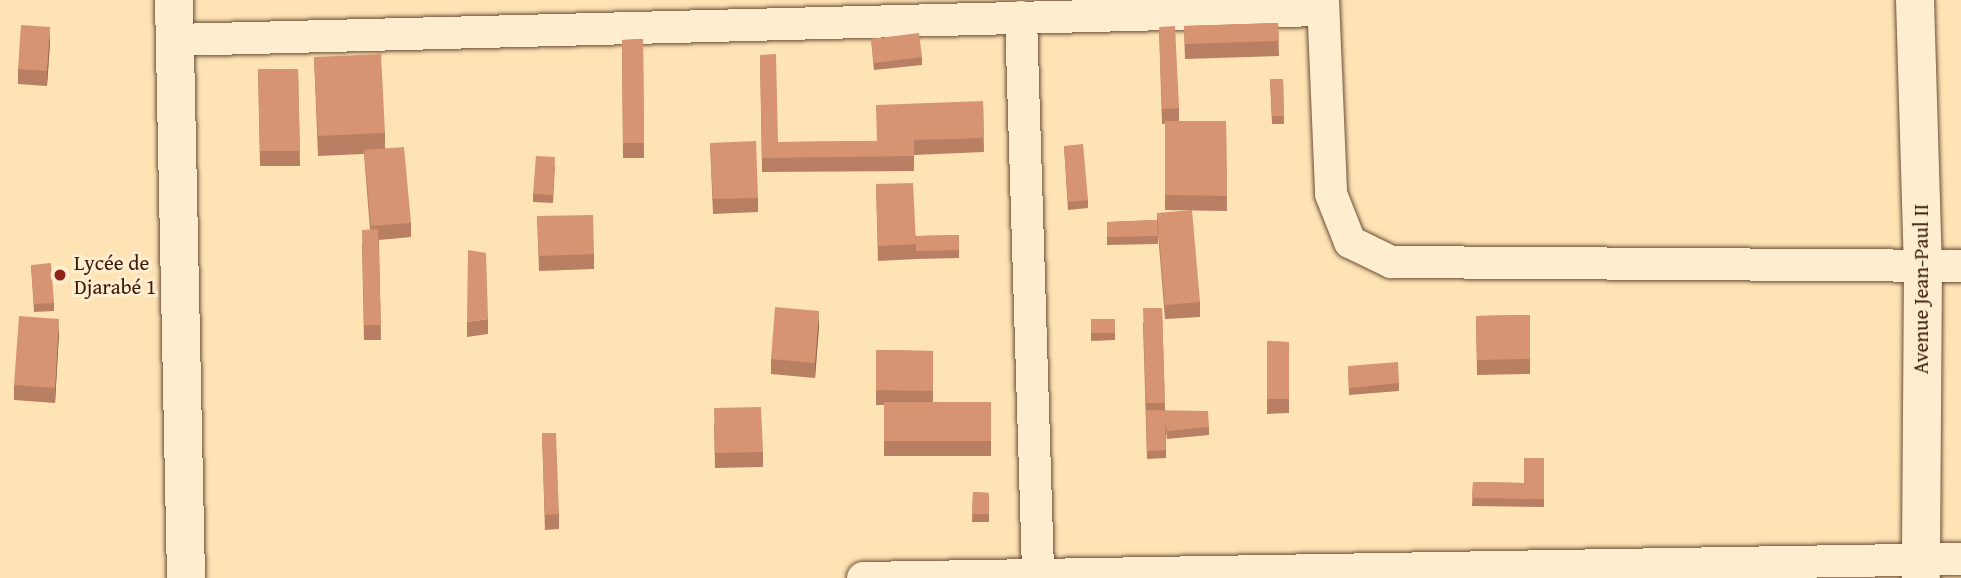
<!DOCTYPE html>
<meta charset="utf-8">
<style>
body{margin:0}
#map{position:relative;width:1961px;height:578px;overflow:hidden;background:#fee4b5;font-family:"Gentium Book Plus",serif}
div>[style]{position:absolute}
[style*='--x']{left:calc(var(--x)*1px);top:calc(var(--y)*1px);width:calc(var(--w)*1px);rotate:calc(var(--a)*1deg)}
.roads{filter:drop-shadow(0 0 2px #6c4d36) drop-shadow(0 0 2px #6c4d36)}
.minor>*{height:32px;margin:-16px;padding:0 16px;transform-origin:16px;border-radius:16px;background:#feedcf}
.tertiary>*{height:38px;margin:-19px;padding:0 19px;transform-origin:19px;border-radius:19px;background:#feedcf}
.wall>*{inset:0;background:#b97f63}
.shaded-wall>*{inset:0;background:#966850}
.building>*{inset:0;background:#d79473}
.dots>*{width:19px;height:19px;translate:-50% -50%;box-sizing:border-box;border:4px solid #feedcf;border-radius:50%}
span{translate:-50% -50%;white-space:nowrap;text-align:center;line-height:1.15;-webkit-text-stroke:6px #feedcf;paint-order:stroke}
.poi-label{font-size:21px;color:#3c1b0c}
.left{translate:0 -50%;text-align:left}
.street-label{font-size:21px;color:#3c1b0c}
</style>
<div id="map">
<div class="roads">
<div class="minor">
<div style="--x:1323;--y:0;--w:194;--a:87.6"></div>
<div style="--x:1331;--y:194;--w:52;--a:68.4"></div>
<div style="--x:1350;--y:242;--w:46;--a:26"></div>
<div style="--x:1391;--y:262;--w:570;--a:0.4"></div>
<div style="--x:1021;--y:17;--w:553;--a:88.24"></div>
<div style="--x:175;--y:40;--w:1148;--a:-1.5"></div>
<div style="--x:863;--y:578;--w:1098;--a:-0.99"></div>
</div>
<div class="tertiary">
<div style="--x:174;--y:0;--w:578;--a:88.81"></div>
<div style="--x:1915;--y:0;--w:268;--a:88.3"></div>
<div style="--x:1923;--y:268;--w:310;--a:90.4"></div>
</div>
</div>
<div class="wall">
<div style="clip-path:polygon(1278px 23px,1279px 56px,1185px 59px,1184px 26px)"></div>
<div style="clip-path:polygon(1159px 27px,1179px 108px,1179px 121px,1226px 121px,1227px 211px,1165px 210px,1165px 124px,1162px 124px)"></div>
<div style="clip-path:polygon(643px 39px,644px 158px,623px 158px,622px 40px)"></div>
<div style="clip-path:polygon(871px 39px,922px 57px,922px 65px,874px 70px)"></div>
<div style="clip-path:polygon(50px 42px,47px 86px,18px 84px,18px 69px)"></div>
<div style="clip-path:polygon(760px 55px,778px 142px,876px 141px,983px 101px,984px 152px,914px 155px,914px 171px,762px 172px)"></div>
<div style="clip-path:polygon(314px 57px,385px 133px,385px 149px,411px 223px,411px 237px,379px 240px,381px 340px,364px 340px,362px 244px,370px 230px,364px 154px,318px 156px)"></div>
<div style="clip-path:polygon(258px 69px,298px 69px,300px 166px,260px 166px)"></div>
<div style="clip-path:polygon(1270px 79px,1283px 79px,1284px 124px,1272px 124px)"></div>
<div style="clip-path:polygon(710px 143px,758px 198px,758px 212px,713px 214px)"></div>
<div style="clip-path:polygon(1064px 146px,1088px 200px,1088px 208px,1068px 210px)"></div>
<div style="clip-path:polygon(555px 165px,553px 203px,533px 202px,533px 194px)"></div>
<div style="clip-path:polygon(876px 184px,916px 236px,959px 235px,959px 258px,916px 259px,916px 258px,916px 259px,878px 261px)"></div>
<div style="clip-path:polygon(1157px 213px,1200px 302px,1200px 317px,1165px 319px,1158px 233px,1158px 244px,1107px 245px,1107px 222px,1157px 220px)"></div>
<div style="clip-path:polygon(537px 216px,594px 254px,594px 269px,539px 271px)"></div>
<div style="clip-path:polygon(31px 265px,54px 303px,54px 311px,34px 312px)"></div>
<div style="clip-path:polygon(1162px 308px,1165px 410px,1209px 427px,1209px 435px,1167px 439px,1166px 432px,1166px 458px,1147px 459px,1143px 323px)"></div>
<div style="clip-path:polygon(1530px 315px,1530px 374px,1477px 375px,1476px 316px)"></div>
<div style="clip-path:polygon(488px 319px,488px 334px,467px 337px,467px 322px)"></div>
<div style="clip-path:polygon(1091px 319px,1115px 319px,1115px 340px,1091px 341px)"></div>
<div style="clip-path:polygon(819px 326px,815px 378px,771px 374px,771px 359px)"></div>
<div style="clip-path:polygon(59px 333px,55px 403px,14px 400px,14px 385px)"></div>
<div style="clip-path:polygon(1267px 341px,1289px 342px,1289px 413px,1267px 414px)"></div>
<div style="clip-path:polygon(876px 350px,933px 351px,933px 402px,991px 402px,991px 456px,884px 456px,884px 405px,876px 405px)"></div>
<div style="clip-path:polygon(1348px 366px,1399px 383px,1399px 391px,1349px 395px)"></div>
<div style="clip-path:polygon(714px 423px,763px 452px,763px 467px,715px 468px)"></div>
<div style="clip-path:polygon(542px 433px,559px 514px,559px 529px,545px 530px)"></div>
<div style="clip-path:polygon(1544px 458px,1544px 507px,1472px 506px,1473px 482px,1524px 483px)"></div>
<div style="clip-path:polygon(973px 492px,989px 493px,989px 522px,972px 522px)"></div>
</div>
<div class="shaded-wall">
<div style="clip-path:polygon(50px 27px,50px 42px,47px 86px,47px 71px)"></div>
<div style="clip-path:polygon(819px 311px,819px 326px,815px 378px,815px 363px)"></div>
<div style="clip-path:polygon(59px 319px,59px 333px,55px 403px,55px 388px)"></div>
</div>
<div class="building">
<div style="clip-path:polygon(1278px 23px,1279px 41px,1185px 44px,1184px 26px)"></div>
<div style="clip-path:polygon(21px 25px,50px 27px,47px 71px,18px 69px)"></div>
<div style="clip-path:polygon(1175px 26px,1179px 108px,1162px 109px,1159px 27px)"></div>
<div style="clip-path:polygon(919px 33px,922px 57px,874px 63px,871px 39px)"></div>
<div style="clip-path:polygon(643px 39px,644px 143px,623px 143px,622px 40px)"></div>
<div style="clip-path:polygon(381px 54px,385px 133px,318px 136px,314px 57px)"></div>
<div style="clip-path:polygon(776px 54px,778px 142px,877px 141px,876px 105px,983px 101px,984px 138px,914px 140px,914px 156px,762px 158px,760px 55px)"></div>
<div style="clip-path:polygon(258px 69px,298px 69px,300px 151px,260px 151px)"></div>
<div style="clip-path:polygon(1270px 79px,1283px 79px,1284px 116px,1272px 116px)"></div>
<div style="clip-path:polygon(1165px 121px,1226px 121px,1227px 196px,1165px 195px)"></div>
<div style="clip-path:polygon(756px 141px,758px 198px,713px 199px,710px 143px)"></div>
<div style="clip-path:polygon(1083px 144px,1088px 200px,1068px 202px,1064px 146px)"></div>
<div style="clip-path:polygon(404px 147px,411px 223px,371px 226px,364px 150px)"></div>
<div style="clip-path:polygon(536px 156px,555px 157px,553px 195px,533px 194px)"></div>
<div style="clip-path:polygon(913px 183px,916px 244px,878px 246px,876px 184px)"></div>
<div style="clip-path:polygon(1192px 210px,1200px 302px,1165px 305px,1157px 213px)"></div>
<div style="clip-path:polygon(593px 215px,594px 254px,539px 256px,537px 216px)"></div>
<div style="clip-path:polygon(1157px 220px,1158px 236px,1107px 237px,1107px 222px)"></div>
<div style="clip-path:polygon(378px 229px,381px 325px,364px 325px,362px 230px)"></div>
<div style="clip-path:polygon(959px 235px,959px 250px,916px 251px,916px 236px)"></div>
<div style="clip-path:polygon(468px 250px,486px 253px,488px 319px,467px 322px)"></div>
<div style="clip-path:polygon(51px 263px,54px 303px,34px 304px,31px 265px)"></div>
<div style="clip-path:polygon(775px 307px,819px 311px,815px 363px,771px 359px)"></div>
<div style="clip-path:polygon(1143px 308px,1162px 308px,1165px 403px,1146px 403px)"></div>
<div style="clip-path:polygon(1530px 315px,1530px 359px,1477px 360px,1476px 316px)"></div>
<div style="clip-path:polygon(19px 316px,59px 319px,55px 388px,14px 385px)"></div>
<div style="clip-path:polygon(1091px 319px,1115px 319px,1115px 333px,1091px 333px)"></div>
<div style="clip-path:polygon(1267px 341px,1289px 342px,1289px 399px,1267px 399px)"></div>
<div style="clip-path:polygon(876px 350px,933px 351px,933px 391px,876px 390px)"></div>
<div style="clip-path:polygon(1398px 362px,1399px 383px,1349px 388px,1348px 366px)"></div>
<div style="clip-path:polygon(884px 402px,991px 402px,991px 441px,884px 441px)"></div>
<div style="clip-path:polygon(761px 407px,763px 452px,715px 453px,714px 408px)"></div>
<div style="clip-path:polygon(1146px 410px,1208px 411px,1209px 427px,1167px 431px,1165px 423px,1166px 450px,1147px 451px)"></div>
<div style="clip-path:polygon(542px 433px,556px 433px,559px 514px,545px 515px)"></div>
<div style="clip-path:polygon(1524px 458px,1544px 458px,1544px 499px,1472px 498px,1473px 482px,1524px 483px)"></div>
<div style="clip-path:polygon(973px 492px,989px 493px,989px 514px,972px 514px)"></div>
</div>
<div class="dots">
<div style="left:60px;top:275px;background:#8f2418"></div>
</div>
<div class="poi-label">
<span class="left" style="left:74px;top:275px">Lycée de<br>Djarabé 1</span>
</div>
<div class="street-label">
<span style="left:1921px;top:289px;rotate:-90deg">Avenue Jean-Paul II</span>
</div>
</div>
